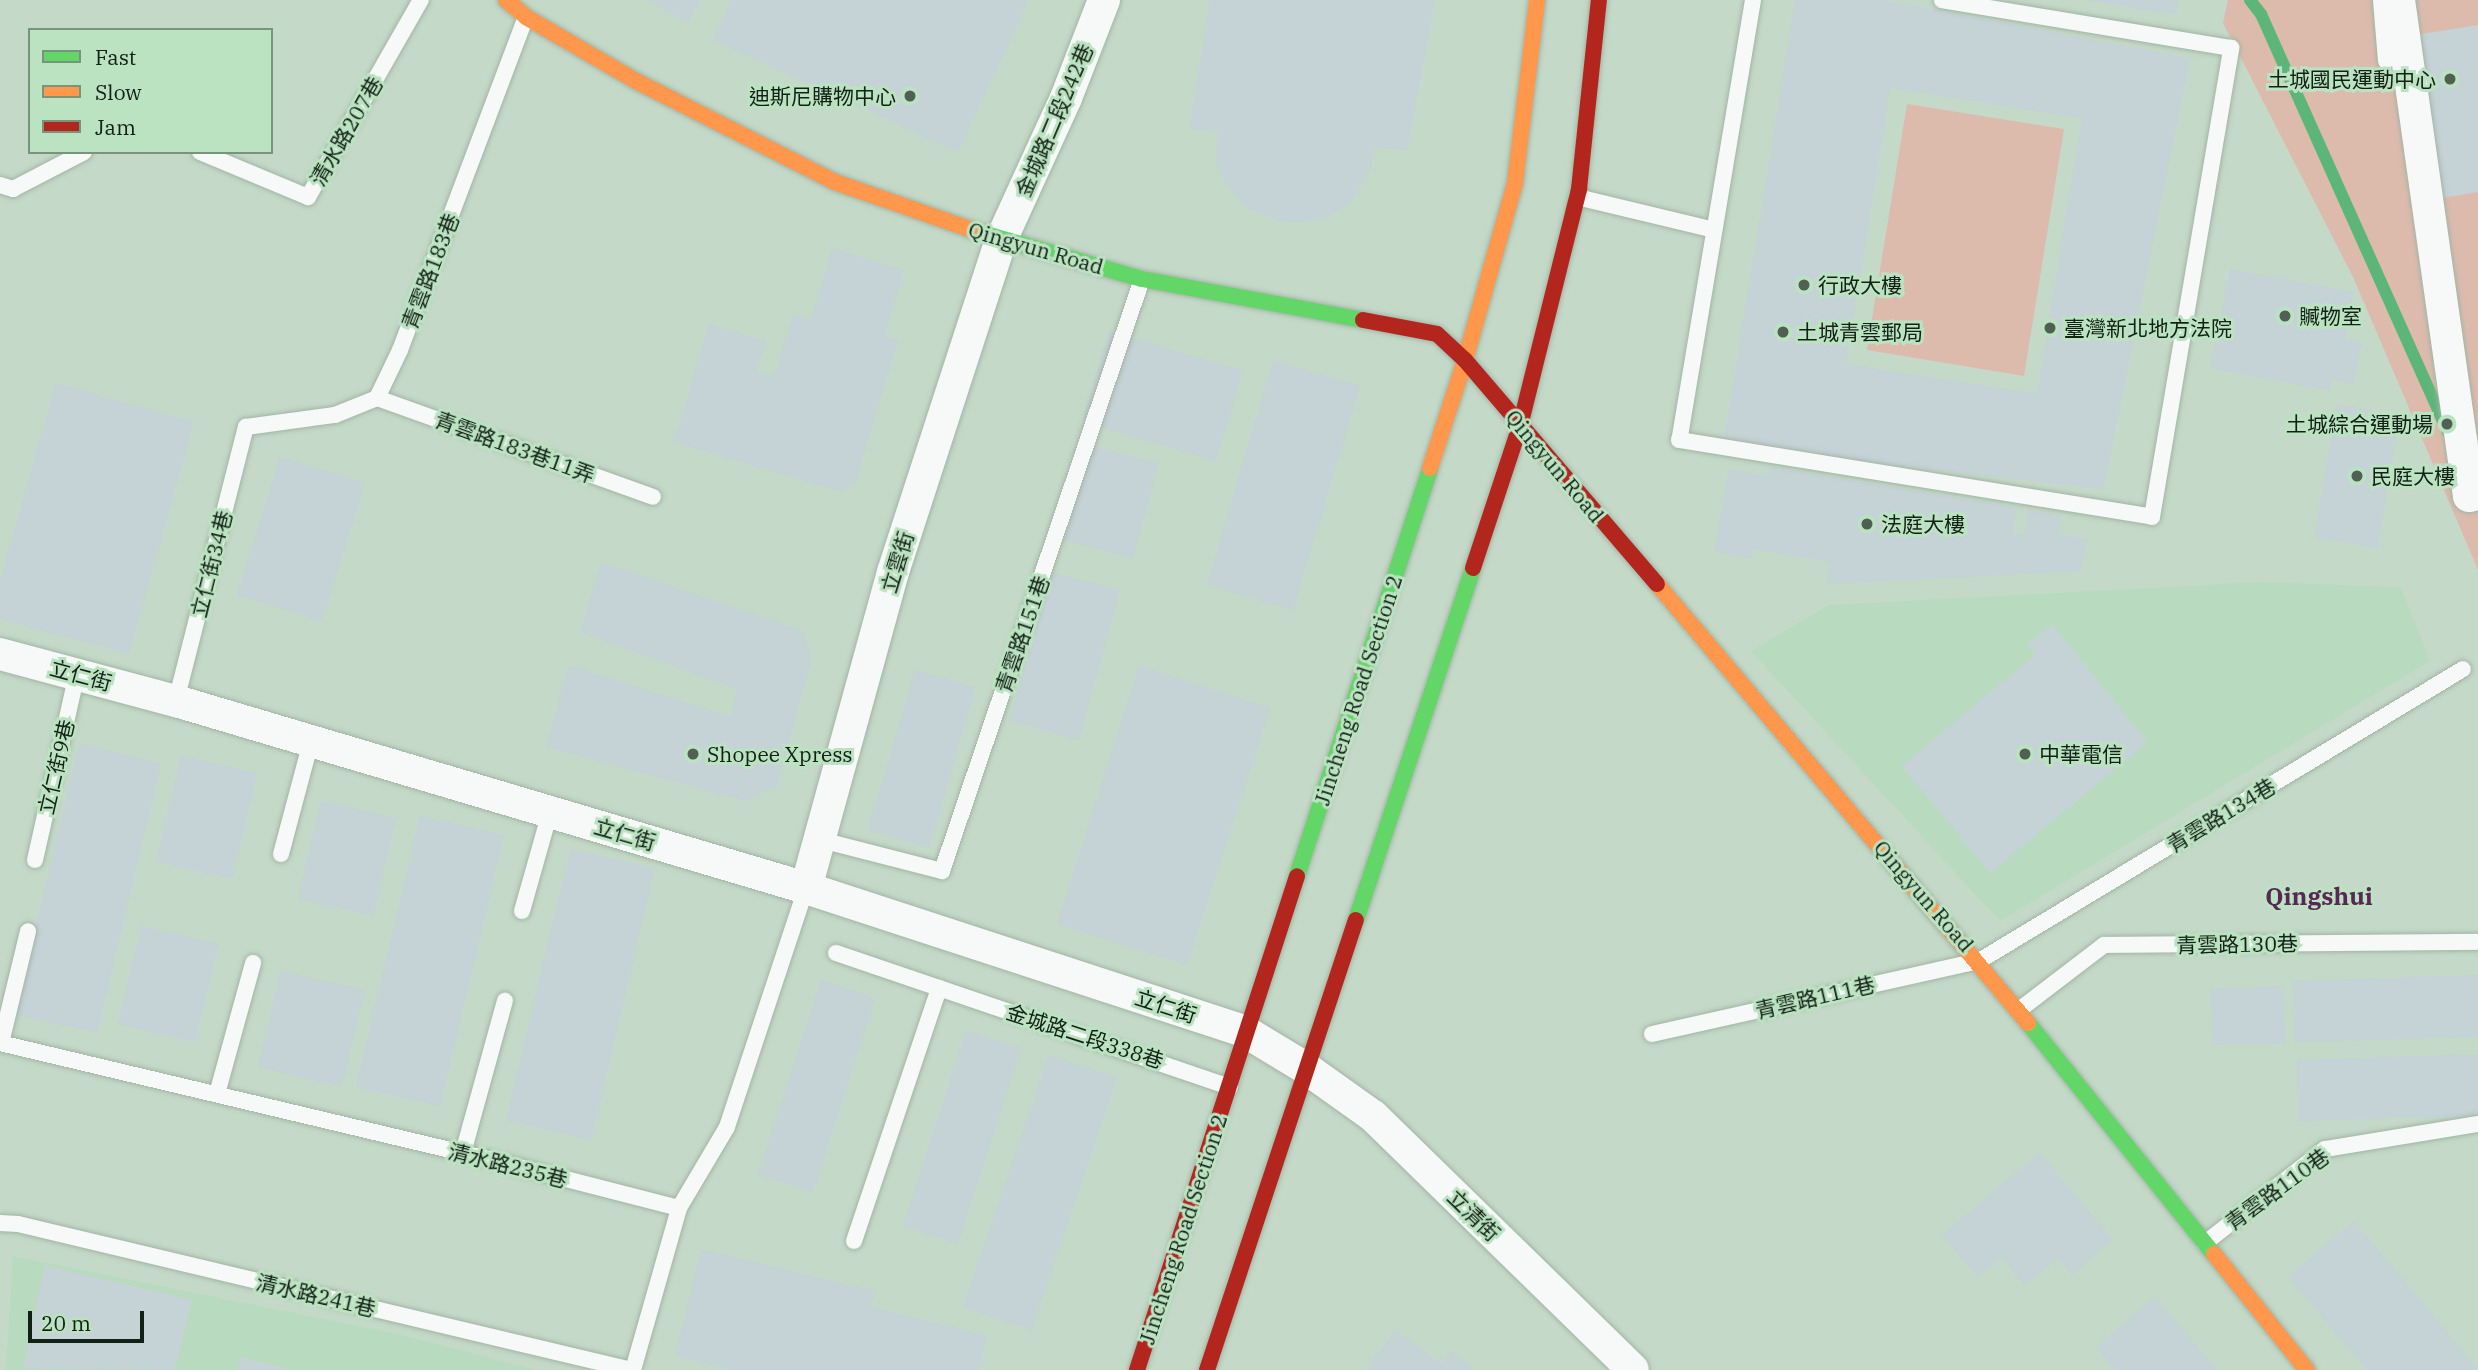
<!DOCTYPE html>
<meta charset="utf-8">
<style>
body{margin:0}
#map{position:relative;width:2478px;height:1370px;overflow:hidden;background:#c4d9c7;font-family:"IBM Plex Serif","Noto Sans TC",serif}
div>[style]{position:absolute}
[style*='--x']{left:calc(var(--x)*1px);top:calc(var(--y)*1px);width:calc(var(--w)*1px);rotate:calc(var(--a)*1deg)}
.built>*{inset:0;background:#b8dbbf}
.green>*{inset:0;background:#ddbbac}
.stream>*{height:12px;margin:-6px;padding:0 6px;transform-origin:6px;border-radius:6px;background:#5db679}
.building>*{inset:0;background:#c5d2d6}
.roads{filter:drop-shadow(0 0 2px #a3b5a6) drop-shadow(0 0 2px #a3b5a6)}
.lane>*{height:16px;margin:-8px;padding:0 8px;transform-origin:8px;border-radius:8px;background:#f6f9f7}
.street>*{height:32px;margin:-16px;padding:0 16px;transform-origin:16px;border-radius:16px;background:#f6f9f7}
.fast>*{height:16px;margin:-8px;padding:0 8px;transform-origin:8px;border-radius:8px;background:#63d668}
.slow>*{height:16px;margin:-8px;padding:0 8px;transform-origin:8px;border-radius:8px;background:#ff974d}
.jam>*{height:16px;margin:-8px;padding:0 8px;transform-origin:8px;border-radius:8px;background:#b3261e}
.dots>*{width:19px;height:19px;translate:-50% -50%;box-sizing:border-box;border:4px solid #bbe2c1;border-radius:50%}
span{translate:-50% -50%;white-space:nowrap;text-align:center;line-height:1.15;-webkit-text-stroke:6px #bbe2c1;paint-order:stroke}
.poi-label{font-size:21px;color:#122115}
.right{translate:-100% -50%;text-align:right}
.left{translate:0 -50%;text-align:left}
.street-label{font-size:21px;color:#122115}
.quarter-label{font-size:24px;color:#592655;font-weight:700}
.legend{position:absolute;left:28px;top:28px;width:245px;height:126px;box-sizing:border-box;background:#bbe2c1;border:2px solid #77957c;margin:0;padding:9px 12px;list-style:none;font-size:21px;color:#122115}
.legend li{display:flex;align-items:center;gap:14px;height:35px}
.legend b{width:35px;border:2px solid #77957c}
.scale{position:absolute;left:28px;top:1311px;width:116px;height:32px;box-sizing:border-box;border:4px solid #122115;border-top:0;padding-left:9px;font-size:21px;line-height:24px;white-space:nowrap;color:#122115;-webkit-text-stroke:5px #bbe2c1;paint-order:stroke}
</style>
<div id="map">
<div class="built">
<div style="clip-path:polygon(2260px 582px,2401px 587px,2430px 661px,2000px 921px,1751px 651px,1829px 605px)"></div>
<div style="clip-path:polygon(13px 1256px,398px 1334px,535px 1370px,6px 1370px)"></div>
</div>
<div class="green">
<div style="clip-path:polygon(2228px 0,2478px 0,2478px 570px,2354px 279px,2223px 23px)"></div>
<div style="clip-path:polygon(1907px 104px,2064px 129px,2024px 376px,1867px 350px)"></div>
</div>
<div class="stream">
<div style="--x:2250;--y:0;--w:18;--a:52"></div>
<div style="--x:2261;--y:14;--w:458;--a:65.9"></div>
</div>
<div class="building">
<div style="clip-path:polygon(646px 0,700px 0,688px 22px)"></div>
<div style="clip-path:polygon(731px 0,1029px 0,958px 152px,713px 40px)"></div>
<div style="clip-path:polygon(1210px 0,1435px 0,1407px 150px,1374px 148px,1371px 167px,1361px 186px,1349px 203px,1329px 216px,1299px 222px,1280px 221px,1247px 208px,1226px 184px,1216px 163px,1218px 131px,1189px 129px)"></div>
<div style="clip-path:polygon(evenodd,1795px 0,1883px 0,2190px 58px,2103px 489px,1723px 446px,1795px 0,1890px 88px,2082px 118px,2037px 394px,1846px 364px,1890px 88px)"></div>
<div style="clip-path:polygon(2086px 0,2178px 0,2176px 15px)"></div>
<div style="clip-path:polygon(2478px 25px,2478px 192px,2442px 198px,2415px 35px)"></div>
<div style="clip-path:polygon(832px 248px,904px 270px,884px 336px,898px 340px,855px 484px,842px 490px,828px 488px,674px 442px,709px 324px,766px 341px,756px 371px,774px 376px,793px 314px,811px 320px)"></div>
<div style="clip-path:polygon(2230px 269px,2354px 292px,2345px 339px,2362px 342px,2353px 384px,2332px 380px,2330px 391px,2211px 368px)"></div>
<div style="clip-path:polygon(1109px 331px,1243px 371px,1216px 461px,1082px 422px)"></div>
<div style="clip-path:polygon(1273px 360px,1360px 386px,1293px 610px,1207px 585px)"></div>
<div style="clip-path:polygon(56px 383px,194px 422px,129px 654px,0 619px,0 581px)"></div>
<div style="clip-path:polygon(2337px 404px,2400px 415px,2377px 548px,2314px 537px)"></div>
<div style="clip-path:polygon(1082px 443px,1159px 463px,1133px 558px,1056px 538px)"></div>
<div style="clip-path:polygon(280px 457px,365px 483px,322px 621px,237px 595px)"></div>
<div style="clip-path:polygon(1770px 467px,2017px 508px,2013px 533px,2024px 535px,2028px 510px,2061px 516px,2058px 534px,2087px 539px,2081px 571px,1826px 584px,1830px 562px,1753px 549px,1751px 558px,1714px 552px,1729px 469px,1769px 476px)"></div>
<div style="clip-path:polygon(601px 562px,803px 631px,812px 657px,777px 785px,746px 801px,546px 747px,569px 665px,731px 717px,737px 689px,580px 632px)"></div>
<div style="clip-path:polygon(1050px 572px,1120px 590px,1079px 740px,1010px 721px)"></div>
<div style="clip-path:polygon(2052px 625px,2148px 742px,1990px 873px,1902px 766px,2035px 655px,2027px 645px)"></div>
<div style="clip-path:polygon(1139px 666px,1270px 708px,1187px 965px,1057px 924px)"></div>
<div style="clip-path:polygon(915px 670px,975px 687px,929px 848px,868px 830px)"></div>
<div style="clip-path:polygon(79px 744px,161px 763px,97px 1033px,15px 1014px)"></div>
<div style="clip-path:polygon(181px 756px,257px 773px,232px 879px,156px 861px)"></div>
<div style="clip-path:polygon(321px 801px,396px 818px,373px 916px,298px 899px)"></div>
<div style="clip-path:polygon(420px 816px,504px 835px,440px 1106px,356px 1087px)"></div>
<div style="clip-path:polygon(570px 849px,655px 868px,591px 1140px,506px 1120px)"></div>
<div style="clip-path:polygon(141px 926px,218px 944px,195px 1042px,118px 1024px)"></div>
<div style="clip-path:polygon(281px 971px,364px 990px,342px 1087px,258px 1067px)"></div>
<div style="clip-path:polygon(2478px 975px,2478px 1037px,2294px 1042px,2293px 981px)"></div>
<div style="clip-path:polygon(821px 980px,875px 998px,813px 1192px,758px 1175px)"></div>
<div style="clip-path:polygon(2283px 986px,2285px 1043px,2213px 1045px,2211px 989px)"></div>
<div style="clip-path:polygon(966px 1031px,1021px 1048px,958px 1244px,903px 1226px)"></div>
<div style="clip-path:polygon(1049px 1055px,1117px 1078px,1031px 1330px,963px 1307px)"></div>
<div style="clip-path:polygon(2453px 1055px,2478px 1055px,2478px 1116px,2298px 1121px,2297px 1060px)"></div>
<div style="clip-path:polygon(2040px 1153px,2113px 1240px,2072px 1275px,2058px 1258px,2025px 1286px,2001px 1257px,1977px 1277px,1942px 1235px)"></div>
<div style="clip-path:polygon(2354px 1221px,2478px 1369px,2478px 1370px,2367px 1370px,2288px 1277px)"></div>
<div style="clip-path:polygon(701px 1249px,875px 1291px,871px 1307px,987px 1335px,979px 1370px,730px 1370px,675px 1356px)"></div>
<div style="clip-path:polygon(45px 1266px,192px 1300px,175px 1370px,23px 1368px)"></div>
<div style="clip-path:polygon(2155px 1297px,2217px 1370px,2115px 1370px,2096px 1347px)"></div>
<div style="clip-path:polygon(1396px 1330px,1442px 1364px,1451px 1351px,1473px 1367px,1470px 1370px,1365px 1370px)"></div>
<div style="clip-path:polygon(240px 1357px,288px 1369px,288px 1370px,238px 1370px)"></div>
</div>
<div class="roads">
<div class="lane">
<div style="--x:1753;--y:0;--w:446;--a:99.5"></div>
<div style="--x:1679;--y:440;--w:479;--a:9.2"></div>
<div style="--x:2152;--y:517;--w:476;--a:-80.4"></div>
<div style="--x:2231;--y:48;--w:293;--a:-170.6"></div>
<div style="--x:2381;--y:0;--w:61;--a:85.3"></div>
<div style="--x:200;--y:152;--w:117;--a:22.6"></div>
<div style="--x:308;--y:197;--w:227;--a:-60.2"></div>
<div style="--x:0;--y:185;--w:14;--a:17"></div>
<div style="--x:13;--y:189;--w:80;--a:-27.5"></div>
<div style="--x:1577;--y:197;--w:141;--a:13.5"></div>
<div style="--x:377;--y:398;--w:293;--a:19.7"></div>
<div style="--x:176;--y:701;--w:283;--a:-75.7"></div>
<div style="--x:246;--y:427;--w:90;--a:-7.7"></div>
<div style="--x:335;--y:415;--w:45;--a:-22"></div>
<div style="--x:377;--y:398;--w:53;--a:-64.4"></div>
<div style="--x:400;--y:350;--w:356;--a:-69.3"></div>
<div style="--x:821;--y:840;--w:125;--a:14.4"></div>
<div style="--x:942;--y:871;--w:625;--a:-71.33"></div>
<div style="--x:281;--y:854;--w:117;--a:-75.1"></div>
<div style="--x:35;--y:860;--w:191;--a:-77.3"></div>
<div style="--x:522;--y:911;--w:103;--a:-74.2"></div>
<div style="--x:836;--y:953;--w:416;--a:18.8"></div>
<div style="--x:2019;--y:1010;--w:107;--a:-37.4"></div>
<div style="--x:2104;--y:945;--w:374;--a:-0.5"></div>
<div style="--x:1652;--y:1034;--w:335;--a:-12.6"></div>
<div style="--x:1979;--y:961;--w:565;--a:-31.1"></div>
<div style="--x:0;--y:1043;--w:502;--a:13.37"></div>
<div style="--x:488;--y:1159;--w:197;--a:14.4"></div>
<div style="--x:679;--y:1208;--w:94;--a:-59.3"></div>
<div style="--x:727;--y:1127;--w:252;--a:-71.7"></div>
<div style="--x:1;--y:1043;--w:115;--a:-76.4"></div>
<div style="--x:217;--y:1094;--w:136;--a:-74.6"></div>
<div style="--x:463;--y:1153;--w:158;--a:-74.6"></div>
<div style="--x:0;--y:1223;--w:18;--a:3"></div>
<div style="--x:18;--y:1224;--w:631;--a:13.38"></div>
<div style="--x:854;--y:1241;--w:267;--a:-71.4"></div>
<div style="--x:2205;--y:1243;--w:152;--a:-38.1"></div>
<div style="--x:2325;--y:1149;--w:155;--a:-9.3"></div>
<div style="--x:633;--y:1370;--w:168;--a:-74.1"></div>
</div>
<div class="street">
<div style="--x:2399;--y:0;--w:501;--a:81.97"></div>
<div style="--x:2469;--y:496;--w:9;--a:-13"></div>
<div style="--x:0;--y:654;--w:182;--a:15"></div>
<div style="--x:176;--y:701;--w:657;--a:16.53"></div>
<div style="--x:806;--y:888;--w:463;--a:18.1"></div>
<div style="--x:1246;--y:1032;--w:71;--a:31.2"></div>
<div style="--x:1307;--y:1069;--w:81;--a:35.5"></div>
<div style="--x:1373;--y:1116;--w:363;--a:44.3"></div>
<div style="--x:806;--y:888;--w:328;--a:-74.6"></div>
<div style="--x:893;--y:572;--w:349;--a:-72"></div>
<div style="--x:1001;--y:240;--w:156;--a:-65.4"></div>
<div style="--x:1066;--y:98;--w:105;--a:-68.8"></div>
</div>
<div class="fast">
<div style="--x:972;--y:230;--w:177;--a:16.1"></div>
<div style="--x:1142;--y:279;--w:225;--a:10.5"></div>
<div style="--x:1297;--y:876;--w:429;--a:-71.9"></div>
<div style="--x:1356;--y:920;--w:371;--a:-71.6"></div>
<div style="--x:2028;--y:1023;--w:297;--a:51.2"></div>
</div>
<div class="slow">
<div style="--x:506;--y:0;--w:26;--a:40"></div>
<div style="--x:526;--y:17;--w:127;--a:30.2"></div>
<div style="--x:636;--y:81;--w:223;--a:26.9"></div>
<div style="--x:835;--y:182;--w:145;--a:19.3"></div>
<div style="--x:1430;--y:468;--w:114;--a:-72"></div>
<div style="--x:1465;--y:360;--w:184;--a:-74.2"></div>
<div style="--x:1515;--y:183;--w:184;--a:-83.1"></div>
<div style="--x:1657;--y:584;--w:575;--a:49.8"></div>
<div style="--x:2214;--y:1254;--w:149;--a:51.3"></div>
</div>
<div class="jam">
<div style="--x:1363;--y:320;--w:75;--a:10.7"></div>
<div style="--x:1437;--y:334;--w:38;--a:43"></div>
<div style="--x:1465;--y:360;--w:295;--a:49.4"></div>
<div style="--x:1473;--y:568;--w:150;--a:-71.7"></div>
<div style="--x:1520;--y:426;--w:244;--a:-76"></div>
<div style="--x:1579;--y:189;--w:190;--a:-84"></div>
<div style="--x:1137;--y:1370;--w:519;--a:-72.05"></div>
<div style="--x:1207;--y:1370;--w:474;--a:-71.7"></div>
</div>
</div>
<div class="dots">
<div style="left:2450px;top:79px;background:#506153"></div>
<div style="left:910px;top:96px;background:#506153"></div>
<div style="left:1804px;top:285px;background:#506153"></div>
<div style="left:2285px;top:316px;background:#506153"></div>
<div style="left:2050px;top:328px;background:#506153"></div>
<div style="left:1783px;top:332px;background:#506153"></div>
<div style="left:2447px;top:424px;background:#506153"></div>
<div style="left:2357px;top:476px;background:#506153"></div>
<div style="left:1867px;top:524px;background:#506153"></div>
<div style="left:693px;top:754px;background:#506153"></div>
<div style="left:2025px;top:754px;background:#506153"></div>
</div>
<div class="poi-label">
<span class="right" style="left:2436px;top:79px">土城國民運動中心</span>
<span class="right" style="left:896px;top:96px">迪斯尼購物中心</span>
<span class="left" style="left:1818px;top:285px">行政大樓</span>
<span class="left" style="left:2299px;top:316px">贓物室</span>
<span class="left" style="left:2064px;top:328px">臺灣新北地方法院</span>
<span class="left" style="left:1797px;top:332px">土城青雲郵局</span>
<span class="right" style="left:2433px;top:424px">土城綜合運動場</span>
<span class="left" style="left:2371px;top:476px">民庭大樓</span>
<span class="left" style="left:1881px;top:524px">法庭大樓</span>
<span class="left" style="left:707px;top:754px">Shopee Xpress</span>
<span class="left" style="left:2039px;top:754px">中華電信</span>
</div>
<div class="street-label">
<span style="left:1054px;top:120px;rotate:-67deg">金城路二段242巷</span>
<span style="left:346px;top:131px;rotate:-60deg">清水路207巷</span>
<span style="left:1036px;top:248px;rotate:16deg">Qingyun Road</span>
<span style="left:430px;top:271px;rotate:-69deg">青雲路183巷</span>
<span style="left:515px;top:447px;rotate:20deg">青雲路183巷11弄</span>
<span style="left:1555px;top:466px;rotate:50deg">Qingyun Road</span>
<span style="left:897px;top:562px;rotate:-73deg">立雲街</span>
<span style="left:211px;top:564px;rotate:-76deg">立仁街34巷</span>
<span style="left:1022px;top:634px;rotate:-71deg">青雲路151巷</span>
<span style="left:81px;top:675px;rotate:15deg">立仁街</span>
<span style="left:1358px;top:690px;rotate:-72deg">Jincheng Road Section 2</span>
<span style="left:56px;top:767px;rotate:-77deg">立仁街9巷</span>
<span style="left:2221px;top:815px;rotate:-31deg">青雲路134巷</span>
<span style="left:625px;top:834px;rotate:16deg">立仁街</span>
<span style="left:1924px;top:896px;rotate:49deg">Qingyun Road</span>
<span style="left:2237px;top:944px;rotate:-1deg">青雲路130巷</span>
<span style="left:1815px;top:997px;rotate:-13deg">青雲路111巷</span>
<span style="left:1166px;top:1006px;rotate:18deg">立仁街</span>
<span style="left:1085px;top:1036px;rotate:18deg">金城路二段338巷</span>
<span style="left:508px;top:1165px;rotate:14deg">清水路235巷</span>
<span style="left:2277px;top:1189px;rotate:-36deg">青雲路110巷</span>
<span style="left:1474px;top:1215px;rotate:44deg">立清街</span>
<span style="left:1183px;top:1229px;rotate:-72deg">Jincheng Road Section 2</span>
<span style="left:316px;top:1295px;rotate:13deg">清水路241巷</span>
</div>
<div class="quarter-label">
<span style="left:2319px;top:897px">Qingshui</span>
</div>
<ul class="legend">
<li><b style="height:9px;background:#63d668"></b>Fast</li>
<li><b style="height:9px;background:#ff974d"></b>Slow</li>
<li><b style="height:9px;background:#b3261e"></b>Jam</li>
</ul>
<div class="scale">20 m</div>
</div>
